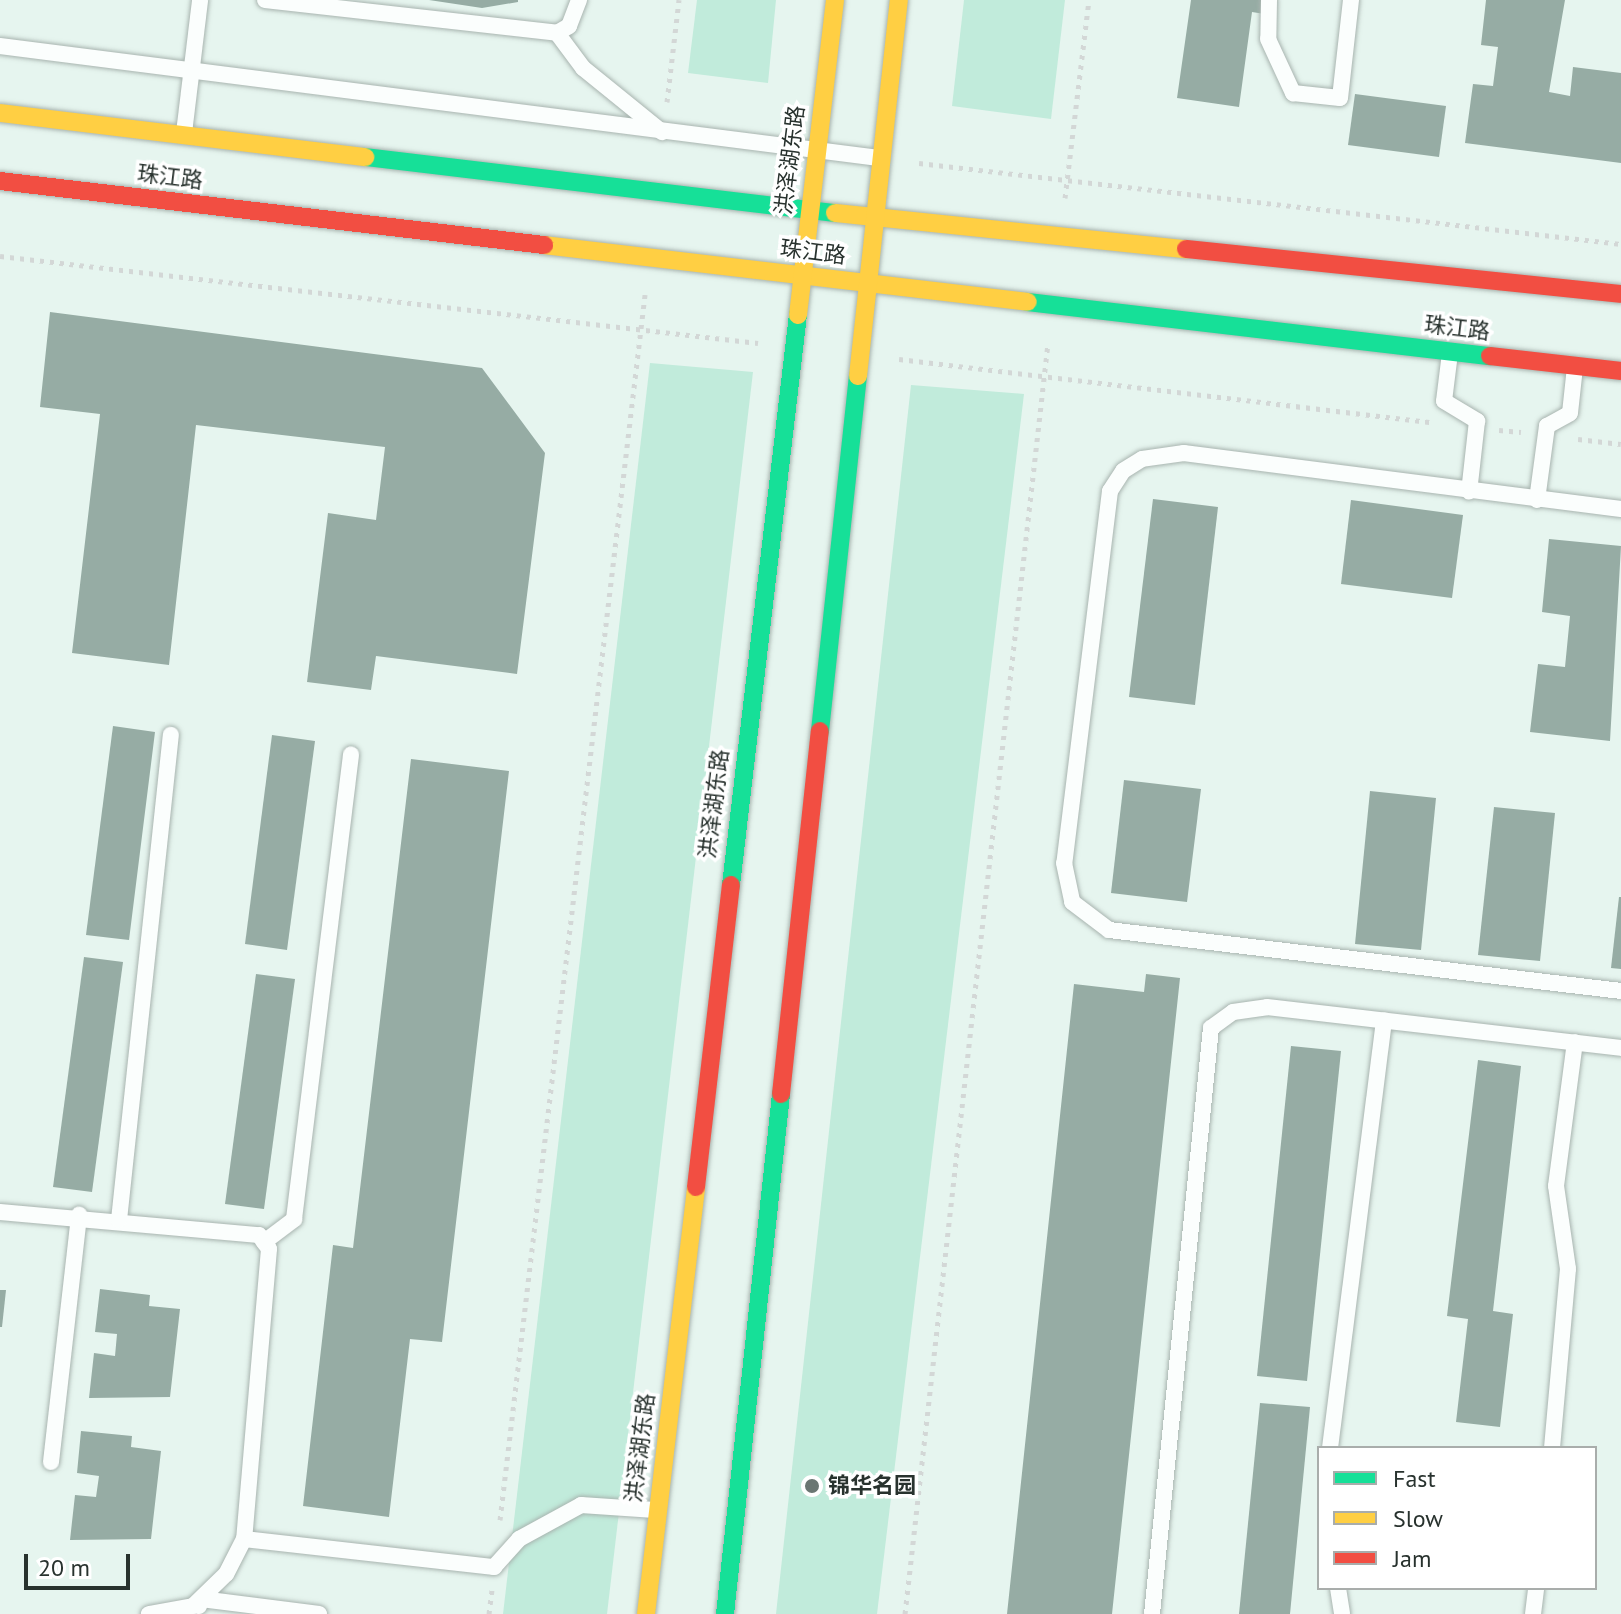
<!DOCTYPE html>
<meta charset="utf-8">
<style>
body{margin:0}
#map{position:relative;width:1621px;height:1614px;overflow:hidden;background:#e6f5ef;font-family:"PT Sans","Noto Sans SC",sans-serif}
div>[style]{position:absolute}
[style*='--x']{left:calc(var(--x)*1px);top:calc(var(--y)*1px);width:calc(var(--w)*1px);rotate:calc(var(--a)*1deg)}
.green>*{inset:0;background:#c1ebdb}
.building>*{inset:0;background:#96aca4}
.path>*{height:5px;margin-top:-2.5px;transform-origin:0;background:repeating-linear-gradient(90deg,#d3d7d6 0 4px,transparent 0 10px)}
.roads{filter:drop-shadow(0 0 2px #a8b4af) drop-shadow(0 0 2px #a8b4af)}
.lane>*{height:16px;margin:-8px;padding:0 8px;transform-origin:8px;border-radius:8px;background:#fbfefd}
.fast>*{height:18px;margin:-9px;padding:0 9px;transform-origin:9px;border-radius:9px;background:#16e098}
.slow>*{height:18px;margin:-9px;padding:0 9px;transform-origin:9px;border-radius:9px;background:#ffcf43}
.jam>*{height:18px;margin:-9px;padding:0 9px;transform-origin:9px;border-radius:9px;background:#f24e42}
.dots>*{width:22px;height:22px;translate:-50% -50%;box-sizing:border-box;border:4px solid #fff;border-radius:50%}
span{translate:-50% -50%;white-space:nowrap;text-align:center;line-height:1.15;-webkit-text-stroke:7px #fff;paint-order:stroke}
.street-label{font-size:22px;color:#28322e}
.poi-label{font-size:22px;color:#28322e;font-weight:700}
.left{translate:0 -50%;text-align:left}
.legend{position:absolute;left:1317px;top:1446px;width:280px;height:144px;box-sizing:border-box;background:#fff;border:2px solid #a9adab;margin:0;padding:10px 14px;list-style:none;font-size:24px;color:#28322e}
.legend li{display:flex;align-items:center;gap:16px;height:40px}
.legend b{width:40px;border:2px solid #a9adab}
.scale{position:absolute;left:24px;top:1554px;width:106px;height:36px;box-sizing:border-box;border:4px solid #28322e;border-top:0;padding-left:10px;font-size:24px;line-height:28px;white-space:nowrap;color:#28322e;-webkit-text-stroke:6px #fff;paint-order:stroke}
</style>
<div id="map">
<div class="green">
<div style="clip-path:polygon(697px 0,776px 0,768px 83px,688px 73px)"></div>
<div style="clip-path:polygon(964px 0,1065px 0,1051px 119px,952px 106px)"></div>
<div style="clip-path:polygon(650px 363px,753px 372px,607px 1614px,503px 1614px)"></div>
<div style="clip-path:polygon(911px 385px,1024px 394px,877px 1614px,776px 1614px)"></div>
</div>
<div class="building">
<div style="clip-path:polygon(429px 0,518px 0,518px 2px,482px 8px)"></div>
<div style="clip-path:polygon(1191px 0,1273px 0,1271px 15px,1252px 12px,1239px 107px,1177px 98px)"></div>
<div style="clip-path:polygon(1486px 0,1565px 0,1549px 92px,1570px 96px,1573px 67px,1621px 73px,1621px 163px,1465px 143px,1473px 84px,1493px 86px,1498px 47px,1481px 45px)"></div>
<div style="clip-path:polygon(1355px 94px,1446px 106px,1439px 157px,1348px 145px)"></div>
<div style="clip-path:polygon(50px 312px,482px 368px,545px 453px,517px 674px,376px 656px,371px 690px,307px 682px,328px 513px,376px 520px,385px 447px,196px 425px,169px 665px,72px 653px,100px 414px,40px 407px)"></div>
<div style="clip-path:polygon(1153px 499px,1218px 507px,1195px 705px,1129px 697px)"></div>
<div style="clip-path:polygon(1351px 500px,1463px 515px,1452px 598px,1341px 584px)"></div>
<div style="clip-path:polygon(1549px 539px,1621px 546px,1610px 741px,1530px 732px,1538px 664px,1565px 667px,1570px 616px,1542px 612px)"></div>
<div style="clip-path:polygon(113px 726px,155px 732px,129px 940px,86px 935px)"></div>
<div style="clip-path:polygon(272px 735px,315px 741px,287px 950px,245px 944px)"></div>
<div style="clip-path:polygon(411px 759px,509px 771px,442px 1342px,410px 1339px,389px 1517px,303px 1506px,333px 1245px,353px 1248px)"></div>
<div style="clip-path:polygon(1124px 780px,1201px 789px,1187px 902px,1111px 893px)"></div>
<div style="clip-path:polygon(1370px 791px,1436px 798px,1421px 950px,1355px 944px)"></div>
<div style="clip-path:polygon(1494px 807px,1555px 813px,1540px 961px,1478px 955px)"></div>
<div style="clip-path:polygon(1619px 897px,1621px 897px,1621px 969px,1611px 968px)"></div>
<div style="clip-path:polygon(84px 957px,123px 962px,92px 1192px,53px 1187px)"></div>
<div style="clip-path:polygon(256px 974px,295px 979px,264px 1209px,225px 1204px)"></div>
<div style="clip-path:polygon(1146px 974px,1180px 978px,1112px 1614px,1007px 1614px,1074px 984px,1144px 992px)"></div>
<div style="clip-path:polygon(1291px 1046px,1341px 1051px,1307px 1381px,1257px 1376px)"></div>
<div style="clip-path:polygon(1478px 1060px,1521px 1066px,1493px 1311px,1513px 1314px,1500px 1427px,1456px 1422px,1468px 1319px,1447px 1316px)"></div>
<div style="clip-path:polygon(100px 1289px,150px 1295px,149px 1306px,180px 1309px,170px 1397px,89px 1398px,94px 1353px,115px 1356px,117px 1334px,95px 1332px)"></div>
<div style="clip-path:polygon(0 1290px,6px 1290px,2px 1327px,0 1327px)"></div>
<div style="clip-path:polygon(1260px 1403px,1310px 1407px,1290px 1614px,1239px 1614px)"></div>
<div style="clip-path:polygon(81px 1431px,132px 1436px,131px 1447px,161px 1451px,151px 1539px,70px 1540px,75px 1495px,96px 1497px,99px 1476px,77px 1473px)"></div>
</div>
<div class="path">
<div style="--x:667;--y:102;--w:103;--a:-83.3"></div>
<div style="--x:919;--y:163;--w:707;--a:6.58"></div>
<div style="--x:1065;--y:198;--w:199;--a:-83.1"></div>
<div style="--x:0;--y:256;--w:763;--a:6.55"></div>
<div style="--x:899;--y:359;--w:534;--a:6.78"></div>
<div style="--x:1499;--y:430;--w:22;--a:5"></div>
<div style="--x:1578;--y:439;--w:43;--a:6.6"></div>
<div style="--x:500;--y:1520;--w:1234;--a:-83.25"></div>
<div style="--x:489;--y:1614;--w:24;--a:-83"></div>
<div style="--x:905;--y:1614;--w:1279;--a:-83.58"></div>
</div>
<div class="roads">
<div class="lane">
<div style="--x:265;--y:0;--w:294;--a:6.4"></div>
<div style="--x:557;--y:33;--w:14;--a:-30"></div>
<div style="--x:569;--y:26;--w:28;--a:-69"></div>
<div style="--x:1269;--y:0;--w:39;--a:91"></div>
<div style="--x:1268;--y:39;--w:60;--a:65.2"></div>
<div style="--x:1293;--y:93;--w:47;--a:6.1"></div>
<div style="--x:1340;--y:98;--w:99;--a:-83.6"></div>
<div style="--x:557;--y:33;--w:44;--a:53.4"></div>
<div style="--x:583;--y:68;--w:102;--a:39"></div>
<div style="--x:0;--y:46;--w:886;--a:7.26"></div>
<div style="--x:184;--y:133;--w:134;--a:-83.1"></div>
<div style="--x:1450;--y:353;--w:48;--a:97.1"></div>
<div style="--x:1444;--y:401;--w:39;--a:31"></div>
<div style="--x:1477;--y:421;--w:71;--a:96.4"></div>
<div style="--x:1537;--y:500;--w:75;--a:-82.3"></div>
<div style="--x:1547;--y:426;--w:26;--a:-29"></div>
<div style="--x:1570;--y:413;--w:46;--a:-83.8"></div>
<div style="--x:1621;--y:509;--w:441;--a:-172.7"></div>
<div style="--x:1184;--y:453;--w:42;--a:171.9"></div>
<div style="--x:1142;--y:459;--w:22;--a:148"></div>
<div style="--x:1123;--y:471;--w:24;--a:123"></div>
<div style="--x:1110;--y:491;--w:375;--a:97"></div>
<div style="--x:1064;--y:863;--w:40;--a:78"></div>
<div style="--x:1072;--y:902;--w:46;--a:37.1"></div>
<div style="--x:1109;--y:930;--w:516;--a:6.79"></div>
<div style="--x:0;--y:1212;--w:260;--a:5.1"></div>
<div style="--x:259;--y:1235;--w:17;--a:54"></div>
<div style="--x:269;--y:1249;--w:291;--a:94.9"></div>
<div style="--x:244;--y:1539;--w:39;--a:117"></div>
<div style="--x:226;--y:1574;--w:46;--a:135.9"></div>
<div style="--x:193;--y:1606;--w:45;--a:169.7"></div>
<div style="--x:119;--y:1220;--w:488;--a:-83.9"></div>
<div style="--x:264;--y:1242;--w:38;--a:-37"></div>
<div style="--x:294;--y:1219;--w:468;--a:-83"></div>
<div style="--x:1330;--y:1448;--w:431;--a:-82.8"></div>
<div style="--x:1552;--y:1448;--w:180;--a:-84.9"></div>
<div style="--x:1568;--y:1269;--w:84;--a:-98.2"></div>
<div style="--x:1556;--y:1186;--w:145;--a:-82.5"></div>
<div style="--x:51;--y:1462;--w:249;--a:-83.5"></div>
<div style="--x:244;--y:1539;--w:252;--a:6.4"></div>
<div style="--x:494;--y:1567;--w:38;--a:-48"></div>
<div style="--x:519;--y:1539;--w:71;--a:-28.7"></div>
<div style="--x:581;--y:1505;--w:74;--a:3.9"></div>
<div style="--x:1338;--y:1588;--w:26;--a:81"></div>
<div style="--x:199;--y:1606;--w:7;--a:-74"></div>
<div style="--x:201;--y:1599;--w:119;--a:7.2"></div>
<div style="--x:1152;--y:1614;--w:589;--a:-84.25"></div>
<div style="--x:1211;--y:1028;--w:27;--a:-36"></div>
<div style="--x:1233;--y:1012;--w:34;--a:-8"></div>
<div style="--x:1267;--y:1007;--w:356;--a:6.6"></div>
<div style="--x:1533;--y:1614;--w:26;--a:-83"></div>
</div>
<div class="fast">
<div style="--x:365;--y:157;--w:473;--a:6.8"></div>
<div style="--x:1028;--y:302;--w:465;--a:6.7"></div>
<div style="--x:820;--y:731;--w:357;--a:-83.9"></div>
<div style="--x:731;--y:885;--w:574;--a:-83.3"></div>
<div style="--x:725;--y:1614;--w:523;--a:-83.85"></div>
</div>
<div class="slow">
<div style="--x:0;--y:113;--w:368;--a:6.9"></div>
<div style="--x:835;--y:213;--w:353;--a:5.9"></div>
<div style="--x:544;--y:245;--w:487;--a:6.7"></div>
<div style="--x:798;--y:315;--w:317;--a:-83.3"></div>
<div style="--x:858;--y:376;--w:378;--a:-83.8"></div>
<div style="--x:646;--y:1614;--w:430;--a:-83.3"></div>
</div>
<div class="jam">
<div style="--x:0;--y:181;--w:548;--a:6.71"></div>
<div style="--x:1186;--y:249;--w:437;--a:5.9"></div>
<div style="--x:1490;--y:356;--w:132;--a:6.5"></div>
<div style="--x:781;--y:1094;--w:365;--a:-83.9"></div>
<div style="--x:696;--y:1187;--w:304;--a:-83.4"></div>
</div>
</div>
<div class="dots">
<div style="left:812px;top:1486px;background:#6a7672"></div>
</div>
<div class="street-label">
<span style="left:790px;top:160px;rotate:-83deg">洪泽湖东路</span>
<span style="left:170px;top:177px;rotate:7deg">珠江路</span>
<span style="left:813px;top:252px;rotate:7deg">珠江路</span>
<span style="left:1457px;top:328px;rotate:7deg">珠江路</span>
<span style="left:714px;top:804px;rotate:-83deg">洪泽湖东路</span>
<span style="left:640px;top:1448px;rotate:-83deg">洪泽湖东路</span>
</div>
<div class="poi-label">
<span class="left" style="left:828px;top:1486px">锦华名园</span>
</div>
<ul class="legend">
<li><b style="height:10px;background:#16e098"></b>Fast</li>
<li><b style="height:10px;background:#ffcf43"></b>Slow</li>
<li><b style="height:10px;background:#f24e42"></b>Jam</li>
</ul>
<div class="scale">20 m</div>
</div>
